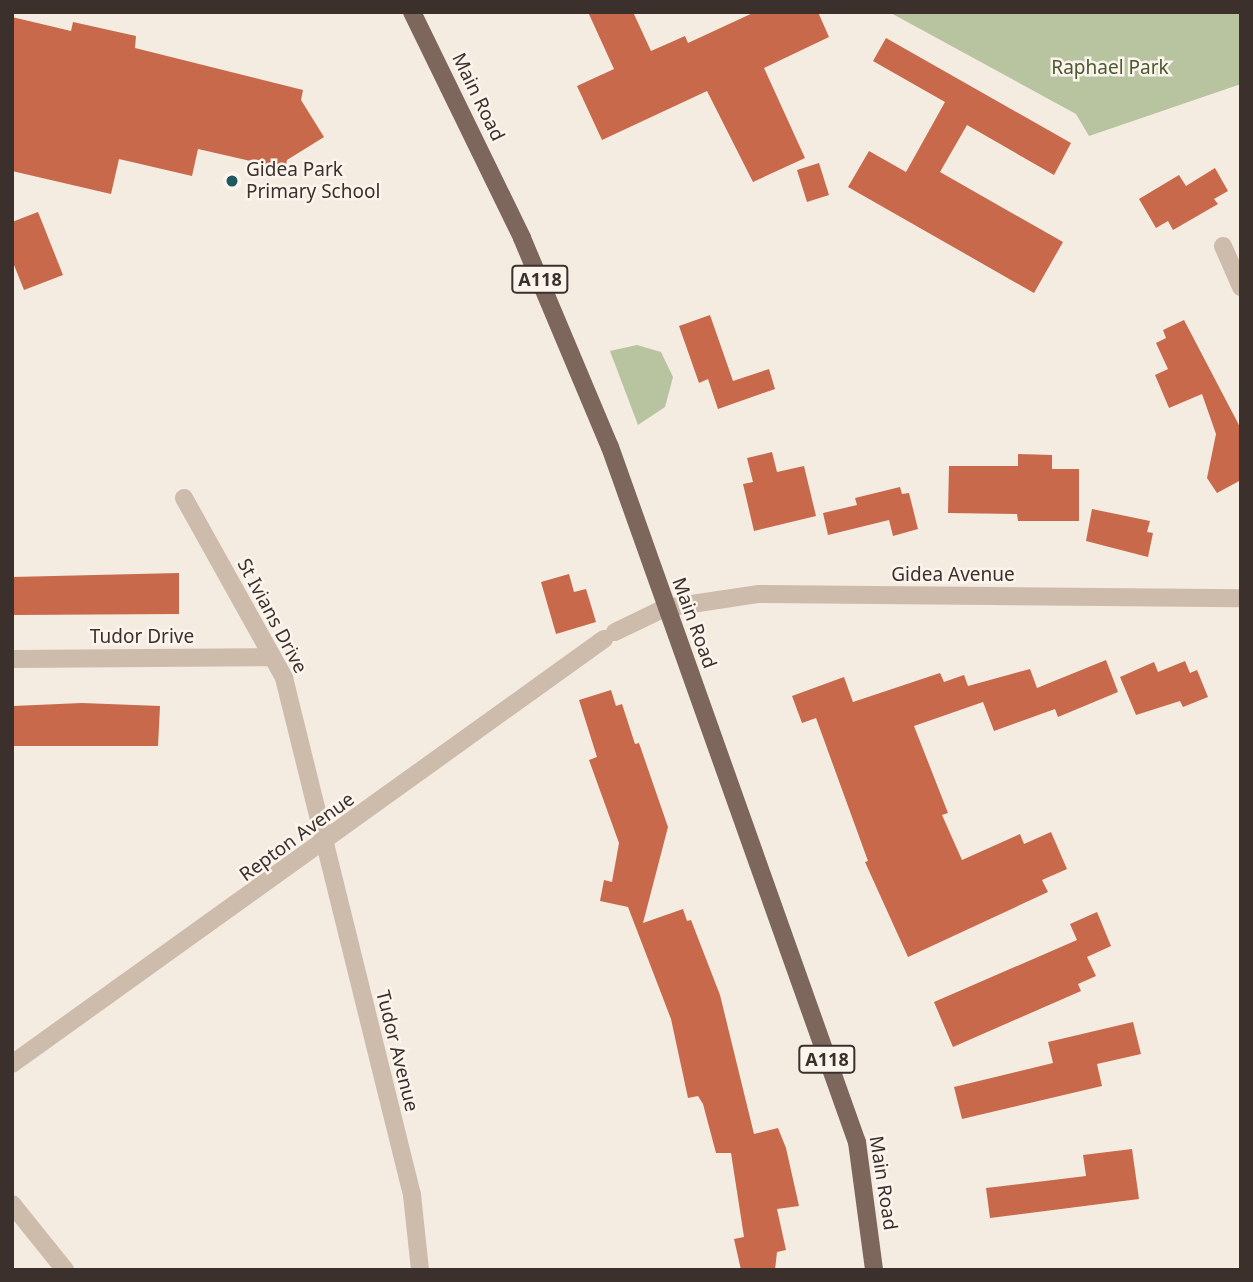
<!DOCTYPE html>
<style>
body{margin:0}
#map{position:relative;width:1253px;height:1282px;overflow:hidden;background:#f4ebe1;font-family:"Noto Sans",sans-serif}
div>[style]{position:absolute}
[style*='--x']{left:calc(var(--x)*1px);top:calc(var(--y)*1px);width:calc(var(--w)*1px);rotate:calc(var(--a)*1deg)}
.green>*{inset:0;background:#b8c4a0}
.building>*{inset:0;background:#c8694b}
.minor>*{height:18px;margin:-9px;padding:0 9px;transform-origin:9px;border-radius:9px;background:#cdbbac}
.major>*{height:18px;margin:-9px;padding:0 9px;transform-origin:9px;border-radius:9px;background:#7d675c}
.dots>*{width:19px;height:19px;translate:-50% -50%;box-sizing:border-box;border:4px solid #fbf5ee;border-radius:50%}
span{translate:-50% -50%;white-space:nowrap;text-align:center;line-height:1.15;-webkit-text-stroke:5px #fbf5ee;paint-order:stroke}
.shield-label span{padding:2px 5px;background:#fbf5ee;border:2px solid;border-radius:5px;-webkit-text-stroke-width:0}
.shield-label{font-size:18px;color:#3b302b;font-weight:700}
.park-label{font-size:19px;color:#4a5a2e}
.street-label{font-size:19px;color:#3b302b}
.poi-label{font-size:19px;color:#3b302b}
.left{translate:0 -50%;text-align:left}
.frame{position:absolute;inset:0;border:14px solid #3b302b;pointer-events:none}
</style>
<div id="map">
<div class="green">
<div style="clip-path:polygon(889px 12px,1241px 12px,1241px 84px,1089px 136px,1076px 114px)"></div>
<div style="clip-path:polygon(637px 345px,661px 352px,673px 377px,665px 407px,638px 425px,610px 351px)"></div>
</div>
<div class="building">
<div style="clip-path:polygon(588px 12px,633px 12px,651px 51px,685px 36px,688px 43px,755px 12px,818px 12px,829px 37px,764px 68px,805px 158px,753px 182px,707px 91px,602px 140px,577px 86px,614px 69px)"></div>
<div style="clip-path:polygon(12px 17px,71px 31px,73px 22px,136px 36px,135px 48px,303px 90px,301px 100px,324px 137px,287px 160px,285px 169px,198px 149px,192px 176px,119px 159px,111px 194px,12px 171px)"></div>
<div style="clip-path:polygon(886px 38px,1071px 143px,1054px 175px,967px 125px,940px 172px,1063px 242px,1034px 293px,848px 187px,869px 151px,906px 172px,945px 102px,873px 61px)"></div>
<div style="clip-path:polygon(819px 163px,829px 195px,807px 202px,797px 170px)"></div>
<div style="clip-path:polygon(1215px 168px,1228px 191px,1214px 199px,1218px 204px,1173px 230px,1168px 221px,1156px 228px,1139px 199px,1179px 175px,1186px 186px)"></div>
<div style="clip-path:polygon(38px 212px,63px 275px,24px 290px,12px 260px,12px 222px)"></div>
<div style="clip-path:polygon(710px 315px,733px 381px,769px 369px,775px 389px,718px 409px,708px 379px,699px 383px,679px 326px)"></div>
<div style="clip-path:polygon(1184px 320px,1241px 429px,1241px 480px,1217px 493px,1207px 478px,1216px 434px,1202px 394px,1169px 408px,1155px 375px,1168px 369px,1156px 343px,1166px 338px,1163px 330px)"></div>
<div style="clip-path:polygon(772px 452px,777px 472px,804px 466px,816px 516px,754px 531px,743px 484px,753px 482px,747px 458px)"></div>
<div style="clip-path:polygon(1018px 454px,1052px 455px,1052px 469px,1079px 469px,1079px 521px,1018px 521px,1017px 514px,948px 513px,949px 466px,1018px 466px)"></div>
<div style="clip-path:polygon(900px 487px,902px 494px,909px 493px,918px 529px,893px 536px,889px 520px,828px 535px,823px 513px,857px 505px,855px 498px)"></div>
<div style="clip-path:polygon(1092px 509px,1150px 521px,1147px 532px,1153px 533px,1148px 557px,1086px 541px)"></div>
<div style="clip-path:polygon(179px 573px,179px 614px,12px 615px,12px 577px)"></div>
<div style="clip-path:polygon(569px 574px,574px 592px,586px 589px,596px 622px,556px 634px,541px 582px)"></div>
<div style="clip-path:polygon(1106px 660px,1118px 692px,1058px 717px,1055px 709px,994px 731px,983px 702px,914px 726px,948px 813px,942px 815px,962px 860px,1020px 834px,1024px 844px,1051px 832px,1067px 869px,1042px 880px,1048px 892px,908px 957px,865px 862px,868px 861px,816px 718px,802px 723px,792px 696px,844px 677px,853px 702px,940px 673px,944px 682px,964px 675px,968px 686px,1030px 669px,1037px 688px)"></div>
<div style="clip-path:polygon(1185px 661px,1190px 673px,1197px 670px,1208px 697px,1183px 707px,1180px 701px,1136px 715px,1120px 677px,1154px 662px,1158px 672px)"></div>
<div style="clip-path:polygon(611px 690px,616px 706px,622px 704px,635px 744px,639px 743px,668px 827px,643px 923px,683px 909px,687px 921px,691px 920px,720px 995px,754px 1134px,778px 1128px,786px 1148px,799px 1206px,777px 1209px,786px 1250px,777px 1252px,775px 1270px,741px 1270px,734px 1239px,744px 1237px,731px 1153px,716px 1153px,703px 1104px,698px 1096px,688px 1098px,671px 1019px,628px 907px,600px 901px,604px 880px,612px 882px,619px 843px,589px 760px,597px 757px,579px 700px)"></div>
<div style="clip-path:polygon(82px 703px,160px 706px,158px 746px,13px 746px,13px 706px)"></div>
<div style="clip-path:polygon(1097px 912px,1111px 946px,1087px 957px,1096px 976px,1078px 984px,1081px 991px,953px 1047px,934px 1002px,1077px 940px,1070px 924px)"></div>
<div style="clip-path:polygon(1133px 1022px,1141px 1054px,1097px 1064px,1102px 1086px,962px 1119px,954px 1087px,1053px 1063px,1048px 1042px)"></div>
<div style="clip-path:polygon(1132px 1149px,1139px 1199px,990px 1218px,986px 1188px,1086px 1176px,1083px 1155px)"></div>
</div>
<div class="minor">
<div style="--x:1223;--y:246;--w:45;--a:66.3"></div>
<div style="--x:184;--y:498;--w:206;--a:60.9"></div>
<div style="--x:284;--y:678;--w:533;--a:76.09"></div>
<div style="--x:412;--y:1195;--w:75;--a:83.9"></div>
<div style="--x:615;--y:632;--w:55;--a:-25.6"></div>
<div style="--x:665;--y:608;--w:95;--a:-8.5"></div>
<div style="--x:759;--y:594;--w:482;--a:0.5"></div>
<div style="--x:12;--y:659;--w:260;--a:-0.4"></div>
<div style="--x:12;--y:1064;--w:729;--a:-35.67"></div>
<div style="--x:12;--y:1204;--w:85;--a:51.2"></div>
</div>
<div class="major">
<div style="--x:412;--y:12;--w:251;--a:64"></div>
<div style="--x:522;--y:238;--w:227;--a:67.2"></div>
<div style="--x:610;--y:447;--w:738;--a:70.44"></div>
<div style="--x:857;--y:1142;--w:129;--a:82.4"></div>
</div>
<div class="dots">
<div style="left:232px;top:181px;background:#1f5a5e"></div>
</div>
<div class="shield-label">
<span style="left:540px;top:279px">A118</span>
<span style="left:827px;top:1059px">A118</span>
</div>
<div class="park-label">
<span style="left:1110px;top:68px">Raphael Park</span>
</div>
<div class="street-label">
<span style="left:478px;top:97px;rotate:64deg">Main Road</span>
<span style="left:953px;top:575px">Gidea Avenue</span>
<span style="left:272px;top:616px;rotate:62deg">St Ivians Drive</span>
<span style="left:694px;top:623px;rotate:70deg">Main Road</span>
<span style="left:142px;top:637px">Tudor Drive</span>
<span style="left:297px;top:837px;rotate:-36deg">Repton Avenue</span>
<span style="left:397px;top:1051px;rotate:76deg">Tudor Avenue</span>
<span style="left:883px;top:1183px;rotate:81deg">Main Road</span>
</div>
<div class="poi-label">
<span class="left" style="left:246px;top:181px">Gidea Park<br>Primary School</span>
</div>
<div class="frame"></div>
</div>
